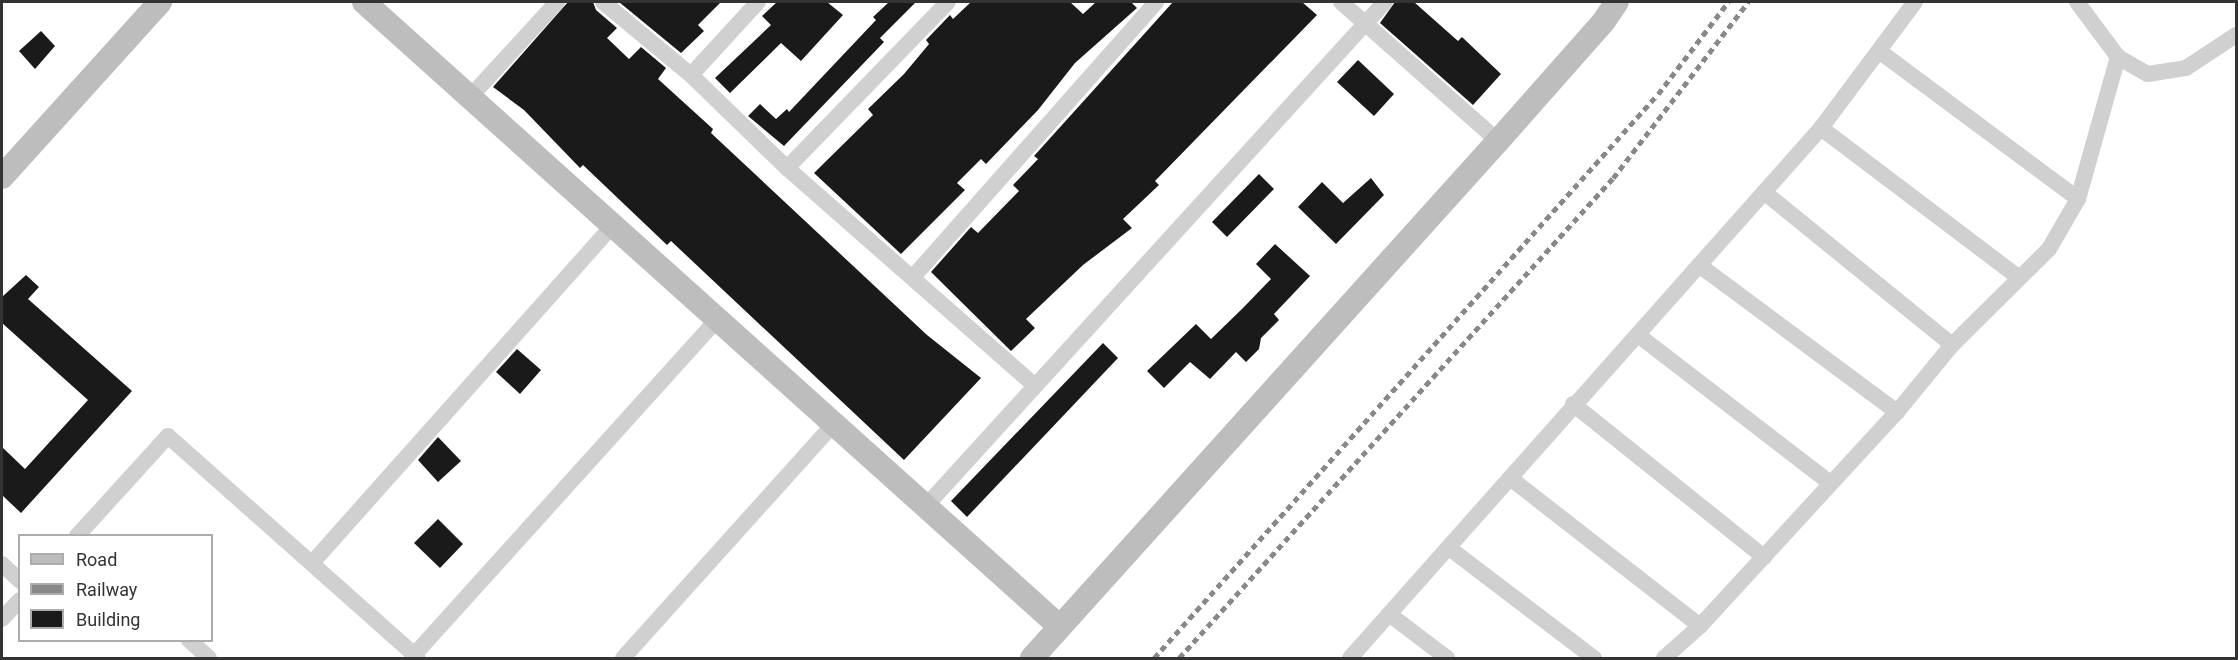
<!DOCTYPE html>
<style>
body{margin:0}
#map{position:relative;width:2238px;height:660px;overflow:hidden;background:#fff;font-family:Roboto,sans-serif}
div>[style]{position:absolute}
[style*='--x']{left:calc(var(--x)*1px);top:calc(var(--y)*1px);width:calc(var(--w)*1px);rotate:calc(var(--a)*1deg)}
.building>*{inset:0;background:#1a1a1a}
.street>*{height:16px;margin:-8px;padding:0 8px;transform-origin:8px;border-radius:8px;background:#d0d0d0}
.secondary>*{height:24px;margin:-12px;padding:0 12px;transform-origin:12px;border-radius:12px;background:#bdbdbd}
.rail>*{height:4.5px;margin-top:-2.25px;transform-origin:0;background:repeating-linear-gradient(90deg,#888 0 6px,transparent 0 10.5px)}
span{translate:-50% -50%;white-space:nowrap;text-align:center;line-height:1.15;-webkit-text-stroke:6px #fff;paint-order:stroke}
.frame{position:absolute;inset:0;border:3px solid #333;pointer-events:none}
.legend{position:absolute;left:18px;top:534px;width:195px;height:108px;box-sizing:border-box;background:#fff;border:2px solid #adadad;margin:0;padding:8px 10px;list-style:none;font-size:18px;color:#333}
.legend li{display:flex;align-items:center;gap:12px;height:30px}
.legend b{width:30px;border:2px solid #adadad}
</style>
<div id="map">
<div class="building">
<div style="clip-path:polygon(568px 2px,593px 2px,596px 10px,617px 28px,607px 38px,629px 59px,641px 47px,666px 68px,658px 79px,713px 129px,711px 133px,927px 335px,981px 378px,904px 460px,671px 241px,667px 245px,583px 165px,580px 168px,524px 110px,493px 87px)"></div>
<div style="clip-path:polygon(619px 2px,721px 2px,698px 25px,704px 31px,681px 53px)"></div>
<div style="clip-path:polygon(777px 2px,827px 2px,843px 15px,801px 61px,781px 43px,730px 93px,715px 78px,771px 25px,762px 16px)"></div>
<div style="clip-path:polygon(889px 2px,916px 2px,880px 38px,884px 42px,784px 146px,748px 116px,760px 104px,776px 119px,787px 109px,789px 112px,876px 20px,873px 17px)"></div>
<div style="clip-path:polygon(971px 2px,1070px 2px,1083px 14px,1096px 2px,1131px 2px,1137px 8px,1075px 63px,1038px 110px,986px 164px,981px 159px,957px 183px,965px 190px,901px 254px,814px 173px,873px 115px,868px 109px,904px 74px,929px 44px,926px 40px,950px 15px,953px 19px)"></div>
<div style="clip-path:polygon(1173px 2px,1302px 2px,1317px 15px,1155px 181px,1159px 185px,1123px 219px,1132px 228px,1083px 265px,1026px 319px,1035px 328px,1011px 351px,931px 272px,971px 227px,978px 233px,1019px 191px,1013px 185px,1038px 159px,1034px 156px)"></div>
<div style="clip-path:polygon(1395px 2px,1414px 2px,1458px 41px,1462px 37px,1501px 74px,1473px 105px,1380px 23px)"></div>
<div style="clip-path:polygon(41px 31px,55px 46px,35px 69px,19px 51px)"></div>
<div style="clip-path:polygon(1358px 60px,1394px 94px,1374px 116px,1337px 82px)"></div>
<div style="clip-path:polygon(1259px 174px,1274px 189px,1227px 237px,1212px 222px)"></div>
<div style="clip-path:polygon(1371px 178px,1384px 195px,1336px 244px,1298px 207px,1322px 182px,1343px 203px)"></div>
<div style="clip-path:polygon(1275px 244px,1310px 276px,1274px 314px,1279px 320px,1261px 338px,1259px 349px,1246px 362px,1236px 352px,1210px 379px,1190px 362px,1164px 388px,1147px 371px,1196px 324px,1211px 339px,1242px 309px,1271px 279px,1256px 264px)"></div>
<div style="clip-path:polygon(26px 275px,39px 287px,28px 299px,132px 391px,21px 513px,2px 495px,2px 447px,25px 469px,88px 400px,2px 323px,2px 297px)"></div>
<div style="clip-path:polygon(1103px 343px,1118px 358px,967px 517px,951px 501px)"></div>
<div style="clip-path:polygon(517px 349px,541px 370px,520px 394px,496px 372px)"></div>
<div style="clip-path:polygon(438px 437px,461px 461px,438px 482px,418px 460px)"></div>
<div style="clip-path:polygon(438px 519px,463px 544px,440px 568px,414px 543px)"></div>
</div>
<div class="street">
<div style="--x:603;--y:2;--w:114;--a:39.7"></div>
<div style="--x:691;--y:75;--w:134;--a:44.1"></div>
<div style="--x:787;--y:168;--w:330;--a:41.3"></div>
<div style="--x:1341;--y:2;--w:210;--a:41.5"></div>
<div style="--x:2077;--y:2;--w:69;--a:53.3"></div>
<div style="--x:2118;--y:57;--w:34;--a:30"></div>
<div style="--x:2148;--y:74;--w:38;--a:-9"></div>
<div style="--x:2186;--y:68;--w:60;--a:-33.4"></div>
<div style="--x:1879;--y:51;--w:248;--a:36.6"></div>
<div style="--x:691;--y:75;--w:99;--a:-47.5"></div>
<div style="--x:470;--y:97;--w:129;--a:-47.5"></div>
<div style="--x:1821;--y:128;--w:248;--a:37.1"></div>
<div style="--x:787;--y:168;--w:231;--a:-45.9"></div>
<div style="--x:1764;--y:192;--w:242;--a:39.1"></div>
<div style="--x:1699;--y:265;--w:247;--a:36.6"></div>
<div style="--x:913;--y:277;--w:367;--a:-48.5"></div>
<div style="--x:1638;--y:335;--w:242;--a:37.6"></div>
<div style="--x:1573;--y:404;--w:245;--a:38.7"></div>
<div style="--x:1510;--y:478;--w:241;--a:37.9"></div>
<div style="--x:926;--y:506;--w:682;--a:-47.68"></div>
<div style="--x:77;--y:536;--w:135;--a:-47.7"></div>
<div style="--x:168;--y:436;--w:334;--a:41.6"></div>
<div style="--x:1449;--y:548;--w:182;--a:37.2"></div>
<div style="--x:312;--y:563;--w:453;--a:-48.3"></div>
<div style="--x:2;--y:564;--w:25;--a:43"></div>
<div style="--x:1389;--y:614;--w:73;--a:37.2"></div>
<div style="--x:2;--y:619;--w:26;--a:-47"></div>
<div style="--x:189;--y:640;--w:27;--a:42"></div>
<div style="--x:414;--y:655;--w:453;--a:-47.9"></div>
<div style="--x:623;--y:658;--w:315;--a:-48"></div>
<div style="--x:1350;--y:658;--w:709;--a:-48.37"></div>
<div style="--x:1821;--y:128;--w:157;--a:-53.3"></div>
<div style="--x:1664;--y:658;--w:48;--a:-41.6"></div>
<div style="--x:1700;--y:626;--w:291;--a:-47.4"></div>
<div style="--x:1897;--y:412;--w:87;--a:-50.6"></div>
<div style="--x:1952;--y:345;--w:136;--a:-44.7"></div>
<div style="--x:2049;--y:249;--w:58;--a:-59.9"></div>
<div style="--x:2078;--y:199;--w:148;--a:-74.3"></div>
</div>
<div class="secondary">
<div style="--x:364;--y:2;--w:935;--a:41.92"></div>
<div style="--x:2;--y:177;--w:236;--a:-47.9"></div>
<div style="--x:1032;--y:658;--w:696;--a:-47.97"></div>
<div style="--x:1498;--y:141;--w:160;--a:-48.5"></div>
<div style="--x:1604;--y:21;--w:23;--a:-56"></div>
</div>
<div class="rail">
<div style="--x:1154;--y:658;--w:756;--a:-48.22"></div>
<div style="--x:1658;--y:94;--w:116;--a:-52.7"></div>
<div style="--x:1179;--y:658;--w:647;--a:-47.88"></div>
<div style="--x:1613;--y:178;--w:222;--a:-52.5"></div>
</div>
<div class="frame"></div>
<ul class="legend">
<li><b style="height:8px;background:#bdbdbd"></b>Road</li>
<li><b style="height:8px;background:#888"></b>Railway</li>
<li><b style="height:16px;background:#1a1a1a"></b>Building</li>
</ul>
</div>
